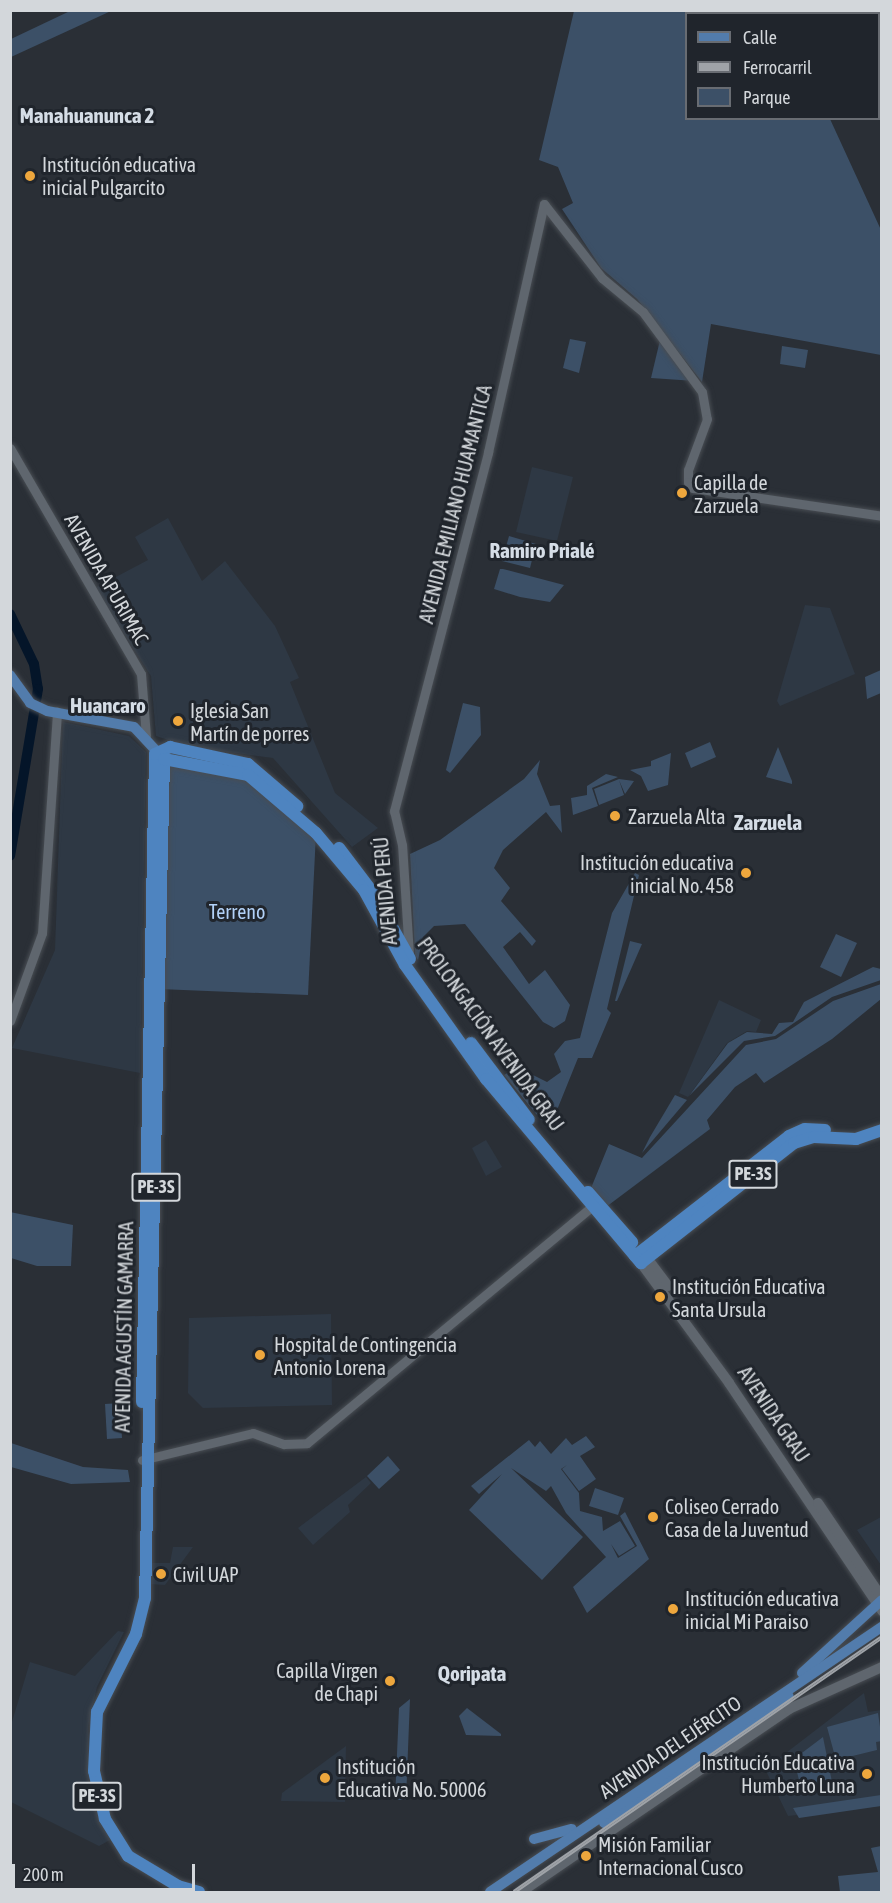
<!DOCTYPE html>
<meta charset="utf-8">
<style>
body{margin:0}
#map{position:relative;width:892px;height:1903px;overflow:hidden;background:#2a2f36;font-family:"Asap Condensed",sans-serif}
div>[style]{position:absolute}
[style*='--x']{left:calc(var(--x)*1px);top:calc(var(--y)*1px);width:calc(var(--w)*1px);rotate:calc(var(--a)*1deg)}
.built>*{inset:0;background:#2e3844}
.green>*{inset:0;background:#3c5067}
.river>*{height:10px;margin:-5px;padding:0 5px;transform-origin:5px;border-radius:5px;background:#041529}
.roads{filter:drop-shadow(0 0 2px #484d53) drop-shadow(0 0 2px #484d53)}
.tertiary>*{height:9px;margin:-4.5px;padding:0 4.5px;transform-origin:4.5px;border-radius:4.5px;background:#5f666e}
.secondary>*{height:10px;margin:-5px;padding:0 5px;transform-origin:5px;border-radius:5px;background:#5f666e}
.primary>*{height:10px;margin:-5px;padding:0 5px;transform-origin:5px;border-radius:5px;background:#527cac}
.trunk>*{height:12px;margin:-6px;padding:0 6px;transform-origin:6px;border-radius:6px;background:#4e84c0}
.rail>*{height:4px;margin-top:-2px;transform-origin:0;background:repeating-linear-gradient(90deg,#20252c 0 4.5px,#9fa3a8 0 9px);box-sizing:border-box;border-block:2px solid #9fa3a8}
.dots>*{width:16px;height:16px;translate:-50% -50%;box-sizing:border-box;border:3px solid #20252c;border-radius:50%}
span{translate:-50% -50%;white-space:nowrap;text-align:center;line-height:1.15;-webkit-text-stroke:6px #20252c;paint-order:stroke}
.shield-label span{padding:2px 4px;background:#20252c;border:2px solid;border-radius:4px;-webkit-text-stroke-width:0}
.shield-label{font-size:18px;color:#d3d7db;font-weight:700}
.poi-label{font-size:20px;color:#d3d7db}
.left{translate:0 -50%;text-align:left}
.right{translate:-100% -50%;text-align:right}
.street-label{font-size:20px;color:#d3d7db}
.park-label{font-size:20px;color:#b2d1f7}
.neighbourhood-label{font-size:21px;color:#d5dde6;font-weight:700}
.frame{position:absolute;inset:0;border:12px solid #d3d7db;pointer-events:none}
.legend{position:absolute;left:685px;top:12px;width:195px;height:108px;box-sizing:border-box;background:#20252c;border:2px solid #686c72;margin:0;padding:8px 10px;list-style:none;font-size:18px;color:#d3d7db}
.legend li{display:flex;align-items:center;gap:12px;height:30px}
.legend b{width:30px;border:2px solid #686c72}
.scale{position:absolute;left:12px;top:1864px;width:183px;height:27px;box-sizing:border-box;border:3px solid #d3d7db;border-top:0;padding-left:8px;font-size:18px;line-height:21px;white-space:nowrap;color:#d3d7db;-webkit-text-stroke:4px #20252c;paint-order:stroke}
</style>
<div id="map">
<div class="built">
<div style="clip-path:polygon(532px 467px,573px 477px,557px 541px,516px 532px)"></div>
<div style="clip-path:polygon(168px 518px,202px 581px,225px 561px,275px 626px,299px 678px,290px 682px,335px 793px,378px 828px,352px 847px,273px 758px,190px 747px,156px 736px,151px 676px,95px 588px,148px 560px,135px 537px)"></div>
<div style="clip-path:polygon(805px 605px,830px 608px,855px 674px,780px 706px,777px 701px)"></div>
<div style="clip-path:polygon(63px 722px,129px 736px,146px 752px,140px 1073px,12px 1048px,55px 950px)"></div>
<div style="clip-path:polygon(719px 1000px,761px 1020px,756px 1032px,747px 1031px,727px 1043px,688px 1097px,679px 1093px)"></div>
<div style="clip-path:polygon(486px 1140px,502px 1167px,486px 1176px,472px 1148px)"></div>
<div style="clip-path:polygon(331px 1314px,332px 1405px,203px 1408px,188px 1393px,189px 1318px)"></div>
<div style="clip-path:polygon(366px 1477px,371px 1483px,348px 1505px,350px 1512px,313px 1545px,298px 1528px)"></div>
<div style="clip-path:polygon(881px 1517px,881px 1565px,857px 1530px)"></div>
<div style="clip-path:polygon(173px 1547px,193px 1547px,165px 1585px,149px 1584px,150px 1563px,170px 1563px)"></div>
<div style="clip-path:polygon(118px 1631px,124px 1632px,97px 1687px,88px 1726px,89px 1787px,110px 1840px,99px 1846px,11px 1802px,11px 1725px,30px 1662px,75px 1676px)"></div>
<div style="clip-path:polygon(864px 1693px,868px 1712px,881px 1710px,881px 1806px,788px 1816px,765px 1769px)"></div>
<div style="clip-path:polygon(346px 1746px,345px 1802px,281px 1801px,282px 1793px)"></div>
</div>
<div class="green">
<div style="clip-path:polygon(70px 11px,111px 11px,11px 57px,11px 39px)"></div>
<div style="clip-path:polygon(574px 11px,777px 11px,686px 14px,686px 118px,830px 119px,881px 230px,881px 355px,711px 324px,702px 382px,637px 299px,601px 268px,562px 209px,573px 203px,558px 167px,539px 160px)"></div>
<div style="clip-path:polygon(661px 336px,695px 381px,651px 378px)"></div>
<div style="clip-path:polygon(570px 339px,586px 342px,579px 373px,563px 368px)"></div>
<div style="clip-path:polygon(782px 346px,808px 350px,805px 368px,780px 364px)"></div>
<div style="clip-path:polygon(509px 536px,536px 544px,530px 568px,502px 561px)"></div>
<div style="clip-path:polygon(500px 569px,503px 569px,564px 585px,550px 602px,520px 597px,494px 589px)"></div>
<div style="clip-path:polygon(881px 670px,881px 693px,867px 699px,865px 677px)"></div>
<div style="clip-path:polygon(463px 703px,480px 707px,481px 735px,450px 773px,446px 770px)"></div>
<div style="clip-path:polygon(710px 742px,716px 757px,691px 768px,685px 753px)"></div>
<div style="clip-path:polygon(778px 747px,792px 781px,792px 784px,766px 777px)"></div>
<div style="clip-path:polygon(671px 753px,668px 785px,648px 791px,641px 776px,630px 770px,651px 766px,651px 761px)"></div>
<div style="clip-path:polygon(540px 760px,537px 774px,550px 806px,560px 805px,562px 833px,546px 812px,503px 850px,494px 868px,510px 888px,501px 901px,536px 941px,532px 946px,520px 932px,503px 947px,529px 984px,545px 970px,570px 1005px,565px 1021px,554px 1028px,543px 1022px,465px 924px,434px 926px,423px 937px,418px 960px,415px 955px,410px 854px,440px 840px,524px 779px)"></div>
<div style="clip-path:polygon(170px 767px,235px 770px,316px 833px,308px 995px,159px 989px)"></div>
<div style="clip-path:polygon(606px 774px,618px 777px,592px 788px,598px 806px,573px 815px,571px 798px,587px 795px,587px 786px)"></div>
<div style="clip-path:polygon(619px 779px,634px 781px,625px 794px,619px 780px,624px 795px,599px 805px,594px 789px)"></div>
<div style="clip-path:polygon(635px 873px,639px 875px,607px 1009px,611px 1013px,592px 1058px,578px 1058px,557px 1110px,541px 1120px,504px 1075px,517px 1067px,547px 1082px,561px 1072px,554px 1054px,565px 1041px,580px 1038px,612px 913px)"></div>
<div style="clip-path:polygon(836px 934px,857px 943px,841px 977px,820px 967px)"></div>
<div style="clip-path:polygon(630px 941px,642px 944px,617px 1001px,615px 1001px)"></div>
<div style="clip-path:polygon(873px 967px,881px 969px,881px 980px,832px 997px,775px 1036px,744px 1041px,689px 1096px,728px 1043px,747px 1032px,772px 1034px,779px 1023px,793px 1022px,804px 1002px)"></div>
<div style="clip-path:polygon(881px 984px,881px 999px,832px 1039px,764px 1083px,756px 1073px,735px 1087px,707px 1120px,710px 1129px,606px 1207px,589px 1193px,609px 1144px,642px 1158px,746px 1045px,776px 1039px,833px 1001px)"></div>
<div style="clip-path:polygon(675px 1095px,687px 1100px,642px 1153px,650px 1137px)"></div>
<div style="clip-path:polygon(10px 1212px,73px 1225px,71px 1266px,37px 1266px,11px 1258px)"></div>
<div style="clip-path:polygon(120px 1403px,122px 1438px,107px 1439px,105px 1404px)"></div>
<div style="clip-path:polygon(586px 1436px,595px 1447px,580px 1456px,596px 1479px,579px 1491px,562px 1469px,567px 1465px,561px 1469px,579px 1493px,580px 1511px,602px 1517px,603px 1531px,620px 1521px,635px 1546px,619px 1556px,611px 1544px,618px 1558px,637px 1546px,620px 1516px,625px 1512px,649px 1559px,587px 1613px,573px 1587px,606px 1557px,566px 1513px,551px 1486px,546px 1491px,511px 1468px,583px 1537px,542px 1580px,469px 1510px,502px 1474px,479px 1494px,471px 1486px,529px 1440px,535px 1447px,540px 1441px,551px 1454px,566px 1438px,572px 1445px)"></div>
<div style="clip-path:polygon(11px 1443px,83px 1467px,128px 1470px,130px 1482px,71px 1484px,11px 1467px)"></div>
<div style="clip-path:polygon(388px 1456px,400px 1470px,379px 1489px,367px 1476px)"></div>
<div style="clip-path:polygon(595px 1488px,624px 1498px,618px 1515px,589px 1506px)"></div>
<div style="clip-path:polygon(410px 1699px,406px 1800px,395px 1800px,399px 1708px)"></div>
<div style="clip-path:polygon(467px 1708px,501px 1734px,501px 1736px,466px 1735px,459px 1716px)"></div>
<div style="clip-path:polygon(878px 1713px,882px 1741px,876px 1742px,877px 1750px,836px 1760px,827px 1727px)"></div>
<div style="clip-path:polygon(823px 1737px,833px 1787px,802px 1792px,795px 1764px,786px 1765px)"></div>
<div style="clip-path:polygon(881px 1795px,881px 1806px,799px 1818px,793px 1808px)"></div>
<div style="clip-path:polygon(881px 1846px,881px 1892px,840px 1892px,838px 1876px,878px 1872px,871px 1848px)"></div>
</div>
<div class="river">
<div style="--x:10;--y:614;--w:55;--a:64.4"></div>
<div style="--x:34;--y:664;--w:25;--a:81"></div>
<div style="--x:38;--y:689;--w:169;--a:99.5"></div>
</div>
<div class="roads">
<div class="tertiary">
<div style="--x:544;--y:204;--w:94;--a:51.9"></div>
<div style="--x:602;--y:278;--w:53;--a:39.7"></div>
<div style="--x:643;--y:312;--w:99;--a:53.6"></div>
<div style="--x:702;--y:392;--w:27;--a:80"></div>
<div style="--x:707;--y:419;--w:54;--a:110.4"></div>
<div style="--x:688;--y:470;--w:12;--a:90"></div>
<div style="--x:688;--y:482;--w:8;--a:50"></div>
<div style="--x:693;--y:488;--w:191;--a:8.4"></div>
<div style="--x:10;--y:448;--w:261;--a:59.9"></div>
<div style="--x:141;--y:674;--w:62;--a:85.4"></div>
<div style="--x:409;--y:955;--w:110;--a:-93.6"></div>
<div style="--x:402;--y:845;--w:35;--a:-103"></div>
<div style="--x:394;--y:811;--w:371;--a:-75.3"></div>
<div style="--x:488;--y:452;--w:254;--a:-77.3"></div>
<div style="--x:10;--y:1021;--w:94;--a:-70"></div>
<div style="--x:42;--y:933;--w:222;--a:-86.1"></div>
<div style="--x:142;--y:1460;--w:114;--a:-13.7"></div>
<div style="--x:253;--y:1433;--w:33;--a:20"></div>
<div style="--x:284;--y:1444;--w:23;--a:-2"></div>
<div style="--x:307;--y:1443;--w:377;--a:-39.7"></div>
</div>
<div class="secondary">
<div style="--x:647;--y:1258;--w:35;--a:53"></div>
<div style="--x:641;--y:1263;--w:149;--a:53.7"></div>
<div style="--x:729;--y:1383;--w:275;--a:56.1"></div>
<div style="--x:818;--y:1503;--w:115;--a:56"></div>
<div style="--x:521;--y:1892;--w:325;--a:-34.3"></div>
<div style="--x:789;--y:1709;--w:102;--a:-24.3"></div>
</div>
<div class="primary">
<div style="--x:10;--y:675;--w:34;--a:54"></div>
<div style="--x:30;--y:703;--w:19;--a:25"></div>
<div style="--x:47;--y:711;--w:88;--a:10.4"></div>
<div style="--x:134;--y:727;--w:41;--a:47"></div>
<div style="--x:802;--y:1673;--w:108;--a:-42.4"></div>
<div style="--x:604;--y:1823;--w:224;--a:-34.5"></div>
<div style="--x:534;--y:1839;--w:39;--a:-15"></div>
<div style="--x:490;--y:1892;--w:473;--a:-34.1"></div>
</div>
<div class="trunk">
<div style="--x:339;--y:848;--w:63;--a:52.8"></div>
<div style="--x:386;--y:916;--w:49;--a:60.8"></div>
<div style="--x:471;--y:1043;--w:96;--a:53"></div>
<div style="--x:588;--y:1192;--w:67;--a:48.7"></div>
<div style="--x:635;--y:1256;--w:195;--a:-37.9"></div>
<div style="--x:789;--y:1136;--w:17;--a:-24"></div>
<div style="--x:805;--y:1129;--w:20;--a:3"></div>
<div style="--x:142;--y:1402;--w:648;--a:-88.85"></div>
<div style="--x:155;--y:754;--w:17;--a:-25"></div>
<div style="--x:170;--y:747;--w:80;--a:12.3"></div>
<div style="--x:248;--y:764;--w:65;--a:40.6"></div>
<div style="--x:199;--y:1892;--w:22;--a:-164"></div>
<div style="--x:178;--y:1886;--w:58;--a:-149"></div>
<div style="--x:128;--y:1856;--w:44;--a:-121.9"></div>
<div style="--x:105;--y:1819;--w:49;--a:-102.9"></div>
<div style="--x:94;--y:1771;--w:59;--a:-87.1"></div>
<div style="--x:97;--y:1712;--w:87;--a:-63.4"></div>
<div style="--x:136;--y:1634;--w:37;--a:-76"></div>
<div style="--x:145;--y:1598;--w:839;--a:-88.7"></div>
<div style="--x:164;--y:759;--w:86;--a:10.8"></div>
<div style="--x:248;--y:775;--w:89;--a:40.5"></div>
<div style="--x:316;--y:833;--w:75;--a:49.9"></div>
<div style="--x:364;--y:890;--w:85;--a:61.3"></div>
<div style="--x:405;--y:965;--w:140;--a:54.6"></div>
<div style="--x:486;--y:1079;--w:241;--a:49.9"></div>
<div style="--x:641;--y:1263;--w:194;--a:-38.1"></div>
<div style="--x:794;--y:1143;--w:21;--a:-17"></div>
<div style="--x:814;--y:1137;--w:42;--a:2.7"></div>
<div style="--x:856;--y:1139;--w:28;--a:-19"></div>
</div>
</div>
<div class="rail">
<div style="--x:514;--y:1892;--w:448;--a:-34.7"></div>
</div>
<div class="dots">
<div style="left:30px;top:176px;background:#eea73d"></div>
<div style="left:682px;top:493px;background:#eea73d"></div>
<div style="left:178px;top:721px;background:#eea73d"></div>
<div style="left:615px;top:816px;background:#eea73d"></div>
<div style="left:746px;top:873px;background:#eea73d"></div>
<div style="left:660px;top:1297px;background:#eea73d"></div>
<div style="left:260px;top:1355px;background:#eea73d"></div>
<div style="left:653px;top:1517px;background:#eea73d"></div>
<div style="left:161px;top:1574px;background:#eea73d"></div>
<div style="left:673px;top:1609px;background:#eea73d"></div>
<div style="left:390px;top:1681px;background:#eea73d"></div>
<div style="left:867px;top:1774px;background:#eea73d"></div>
<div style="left:325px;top:1778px;background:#eea73d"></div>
<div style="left:586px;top:1856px;background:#eea73d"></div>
</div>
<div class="shield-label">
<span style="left:753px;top:1174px">PE-3S</span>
<span style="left:156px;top:1187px">PE-3S</span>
<span style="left:97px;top:1796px">PE-3S</span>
</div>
<div class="poi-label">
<span class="left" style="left:42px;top:176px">Institución educativa<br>inicial Pulgarcito</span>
<span class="left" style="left:694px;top:494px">Capilla de<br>Zarzuela</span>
<span class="left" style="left:190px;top:722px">Iglesia San<br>Martín de porres</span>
<span class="left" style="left:628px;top:816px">Zarzuela Alta</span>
<span class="right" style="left:734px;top:874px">Institución educativa<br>inicial No. 458</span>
<span class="left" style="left:672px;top:1298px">Institución Educativa<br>Santa Ursula</span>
<span class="left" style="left:274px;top:1356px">Hospital de Contingencia<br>Antonio Lorena</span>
<span class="left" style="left:665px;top:1518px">Coliseo Cerrado<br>Casa de la Juventud</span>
<span class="left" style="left:173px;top:1574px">Civil UAP</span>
<span class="left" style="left:685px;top:1610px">Institución educativa<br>inicial Mi Paraiso</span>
<span class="right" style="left:378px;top:1682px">Capilla Virgen<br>de Chapi</span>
<span class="right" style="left:855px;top:1774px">Institución Educativa<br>Humberto Luna</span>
<span class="left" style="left:337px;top:1778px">Institución<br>Educativa No. 50006</span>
<span class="left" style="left:598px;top:1856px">Misión Familiar<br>Internacional Cusco</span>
</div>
<div class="street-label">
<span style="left:455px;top:504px;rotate:-76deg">AVENIDA EMILIANO HUAMANTICA</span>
<span style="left:107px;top:579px;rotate:60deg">AVENIDA APURIMAC</span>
<span style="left:385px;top:891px;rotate:-95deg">AVENIDA PERÚ</span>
<span style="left:491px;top:1034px;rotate:54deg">PROLONGACIÓN AVENIDA GRAU</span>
<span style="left:124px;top:1327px;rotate:-89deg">AVENIDA AGUSTÍN GAMARRA</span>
<span style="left:774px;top:1414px;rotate:56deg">AVENIDA GRAU</span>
<span style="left:670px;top:1747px;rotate:-34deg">AVENIDA DEL EJÉRCITO</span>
</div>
<div class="park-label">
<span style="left:237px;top:911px">Terreno</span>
</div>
<div class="neighbourhood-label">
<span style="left:87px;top:115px">Manahuanunca 2</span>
<span style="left:542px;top:550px">Ramiro Prialé</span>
<span style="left:108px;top:705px">Huancaro</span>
<span style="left:768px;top:822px">Zarzuela</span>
<span style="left:472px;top:1673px">Qoripata</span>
</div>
<div class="frame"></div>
<ul class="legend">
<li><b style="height:8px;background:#527cac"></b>Calle</li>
<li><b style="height:8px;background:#9fa3a8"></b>Ferrocarril</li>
<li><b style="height:16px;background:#3c5067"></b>Parque</li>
</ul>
<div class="scale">200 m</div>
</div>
